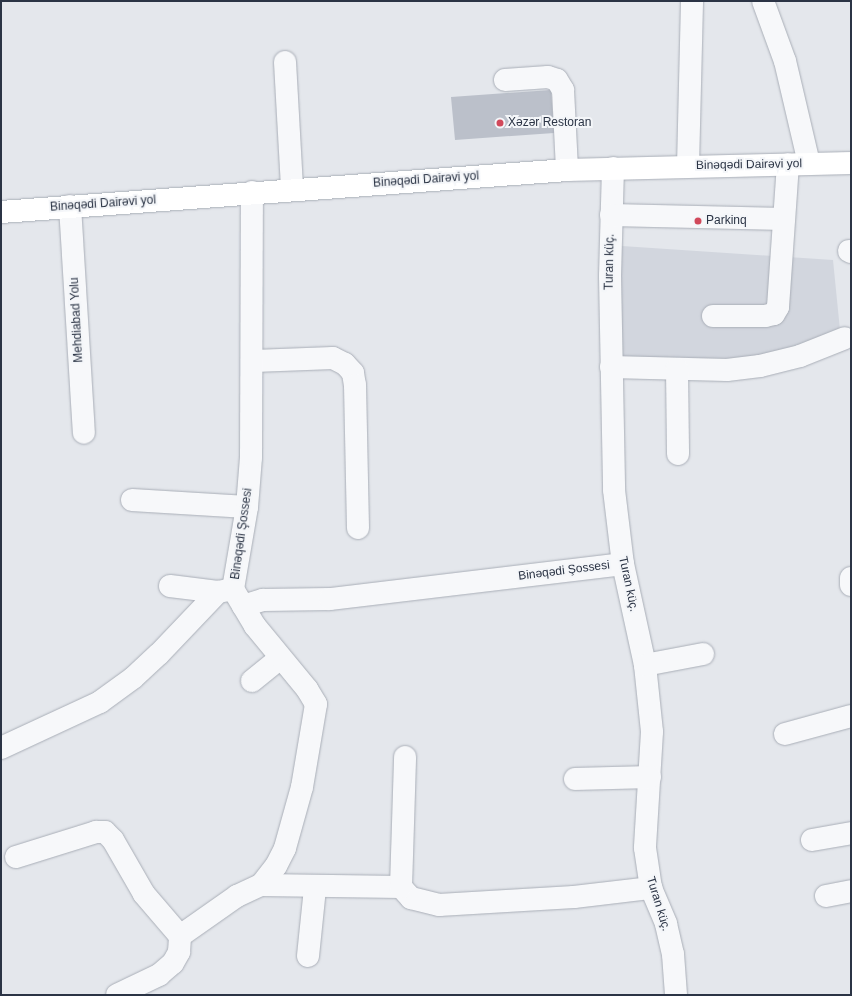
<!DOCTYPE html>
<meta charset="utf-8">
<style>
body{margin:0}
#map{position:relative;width:852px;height:996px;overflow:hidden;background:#e4e7ec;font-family:Helvetica,sans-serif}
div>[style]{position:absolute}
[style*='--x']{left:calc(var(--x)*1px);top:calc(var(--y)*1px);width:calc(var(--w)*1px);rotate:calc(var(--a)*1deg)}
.built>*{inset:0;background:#d2d6de}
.building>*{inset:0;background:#bbc0ca}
.roads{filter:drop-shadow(0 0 1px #a9aeb7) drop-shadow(0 0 1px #a9aeb7)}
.minor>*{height:22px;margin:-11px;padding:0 11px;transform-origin:11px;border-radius:11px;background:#f7f8fa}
.major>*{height:22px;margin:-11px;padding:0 11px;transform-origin:11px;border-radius:11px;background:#fff}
.dots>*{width:11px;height:11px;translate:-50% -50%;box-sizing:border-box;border:2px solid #f4f6f9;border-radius:50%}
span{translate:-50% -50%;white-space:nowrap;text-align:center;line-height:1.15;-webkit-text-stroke:4px #f4f6f9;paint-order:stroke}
.poi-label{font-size:12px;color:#2b3445}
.left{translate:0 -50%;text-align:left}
.street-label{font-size:12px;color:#2b3445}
.frame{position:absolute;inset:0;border:2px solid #2b3445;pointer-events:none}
</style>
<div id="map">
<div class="built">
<div style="clip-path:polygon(622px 246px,833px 260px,840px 330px,758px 359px,620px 357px)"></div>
</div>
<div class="building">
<div style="clip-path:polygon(551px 90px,554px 133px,455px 140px,451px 97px)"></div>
</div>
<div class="roads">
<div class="minor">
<div style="--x:763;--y:1;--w:64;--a:69.9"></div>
<div style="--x:785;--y:61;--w:105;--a:76.8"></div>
<div style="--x:285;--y:62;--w:127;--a:86.8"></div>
<div style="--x:505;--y:80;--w:43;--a:-4"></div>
<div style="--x:548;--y:77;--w:9;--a:18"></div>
<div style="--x:557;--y:80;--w:12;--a:59"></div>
<div style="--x:563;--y:90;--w:80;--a:87.1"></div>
<div style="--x:688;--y:166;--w:165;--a:-88.6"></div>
<div style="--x:613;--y:168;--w:108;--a:91.6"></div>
<div style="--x:610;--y:276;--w:214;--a:88.9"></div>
<div style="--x:614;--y:490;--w:75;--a:83.1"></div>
<div style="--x:623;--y:564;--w:103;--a:77.7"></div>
<div style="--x:645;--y:665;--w:67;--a:84"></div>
<div style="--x:652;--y:732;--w:116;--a:93.5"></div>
<div style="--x:645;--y:848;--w:40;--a:81.5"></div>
<div style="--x:651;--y:888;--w:39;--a:67"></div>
<div style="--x:666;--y:924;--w:31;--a:77"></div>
<div style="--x:673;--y:954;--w:41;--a:85.8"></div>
<div style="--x:70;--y:206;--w:227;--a:86.5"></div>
<div style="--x:611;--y:215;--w:173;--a:1.3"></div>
<div style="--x:849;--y:251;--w:2;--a:27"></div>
<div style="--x:713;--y:316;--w:52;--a:0"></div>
<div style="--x:765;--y:316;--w:9;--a:-13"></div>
<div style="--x:774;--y:314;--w:8;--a:-60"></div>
<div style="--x:778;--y:307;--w:143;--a:-86"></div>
<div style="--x:254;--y:361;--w:79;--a:-2.2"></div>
<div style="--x:333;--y:358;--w:13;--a:27"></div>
<div style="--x:345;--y:364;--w:12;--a:48"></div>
<div style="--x:353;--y:373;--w:12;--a:81"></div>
<div style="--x:355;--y:385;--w:143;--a:88.8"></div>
<div style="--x:611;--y:367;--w:116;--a:1.5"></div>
<div style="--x:727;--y:370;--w:33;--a:-7"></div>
<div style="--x:760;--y:366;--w:41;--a:-14"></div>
<div style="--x:800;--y:356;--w:48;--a:-21.8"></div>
<div style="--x:677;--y:369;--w:85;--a:89.3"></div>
<div style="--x:132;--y:500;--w:115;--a:3.5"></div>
<div style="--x:851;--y:578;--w:7;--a:90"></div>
<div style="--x:170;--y:586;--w:48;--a:7.1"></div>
<div style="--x:243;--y:606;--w:21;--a:-17"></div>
<div style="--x:263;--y:600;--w:67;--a:-0.9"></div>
<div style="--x:330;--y:599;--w:295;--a:-6.8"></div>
<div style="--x:645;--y:665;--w:59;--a:-10.7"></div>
<div style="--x:252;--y:681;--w:36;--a:-39"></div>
<div style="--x:785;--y:734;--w:68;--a:-15.3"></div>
<div style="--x:1;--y:748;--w:109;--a:-24.9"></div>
<div style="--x:100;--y:702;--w:41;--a:-36"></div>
<div style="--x:133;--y:678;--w:35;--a:-43"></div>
<div style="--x:159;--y:654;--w:86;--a:-46.4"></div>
<div style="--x:218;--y:592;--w:15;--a:-11"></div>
<div style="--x:233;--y:589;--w:83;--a:-80.3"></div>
<div style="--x:247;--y:507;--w:50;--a:-85.4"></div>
<div style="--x:251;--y:457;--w:265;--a:-89.8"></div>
<div style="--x:575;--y:779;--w:75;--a:-1.5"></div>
<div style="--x:812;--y:840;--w:40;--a:-10"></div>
<div style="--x:16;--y:857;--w:84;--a:-17.4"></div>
<div style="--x:96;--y:832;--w:9;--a:0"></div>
<div style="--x:105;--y:832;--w:11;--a:45"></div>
<div style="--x:113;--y:840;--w:62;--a:60.1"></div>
<div style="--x:144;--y:894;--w:55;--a:49.4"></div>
<div style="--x:261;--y:885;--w:140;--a:0.8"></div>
<div style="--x:401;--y:887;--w:15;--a:48"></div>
<div style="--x:411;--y:898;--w:29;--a:14"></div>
<div style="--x:439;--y:905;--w:135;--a:-3.4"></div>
<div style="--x:574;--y:897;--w:78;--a:-6.7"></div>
<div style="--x:401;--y:887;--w:130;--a:-88.2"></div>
<div style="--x:826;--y:896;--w:25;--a:-11"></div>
<div style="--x:308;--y:956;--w:68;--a:-84.1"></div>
<div style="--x:117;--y:995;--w:47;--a:-25.5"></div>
<div style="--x:159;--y:975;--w:18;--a:-41"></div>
<div style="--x:173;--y:963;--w:13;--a:-61"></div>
<div style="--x:179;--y:952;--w:16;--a:-86"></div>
<div style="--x:180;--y:936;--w:70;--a:-35.1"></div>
<div style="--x:237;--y:896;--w:26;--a:-25"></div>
<div style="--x:261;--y:885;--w:24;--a:-52"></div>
<div style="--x:276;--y:866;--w:20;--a:-63"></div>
<div style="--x:285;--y:848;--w:63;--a:-74.4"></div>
<div style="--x:302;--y:787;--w:84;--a:-80.4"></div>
<div style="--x:316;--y:704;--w:17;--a:-121"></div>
<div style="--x:307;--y:689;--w:82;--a:-129.5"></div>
<div style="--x:255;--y:626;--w:43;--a:-120.7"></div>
</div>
<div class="major">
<div style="--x:1;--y:212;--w:568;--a:-4.24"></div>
<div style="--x:567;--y:170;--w:284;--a:-1.4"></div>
</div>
</div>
<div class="dots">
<div style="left:500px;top:123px;background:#d1495b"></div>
<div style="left:698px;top:221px;background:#d1495b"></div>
</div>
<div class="poi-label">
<span class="left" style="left:508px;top:123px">Xəzər Restoran</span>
<span class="left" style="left:706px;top:221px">Parkinq</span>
</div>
<div class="street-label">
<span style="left:749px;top:165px;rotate:-1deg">Binəqədi Dairəvi yol</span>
<span style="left:426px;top:180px;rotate:-4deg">Binəqədi Dairəvi yol</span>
<span style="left:103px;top:204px;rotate:-4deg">Binəqədi Dairəvi yol</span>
<span style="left:610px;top:262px;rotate:-89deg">Turan küç.</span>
<span style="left:77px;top:320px;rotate:-93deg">Mehdiabad Yolu</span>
<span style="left:242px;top:534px;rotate:-82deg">Binəqədi Şossesi</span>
<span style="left:564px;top:571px;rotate:-7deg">Binəqədi Şossesi</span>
<span style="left:628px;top:584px;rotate:78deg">Turan küç.</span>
<span style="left:658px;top:904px;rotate:73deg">Turan küç.</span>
</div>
<div class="frame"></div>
</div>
